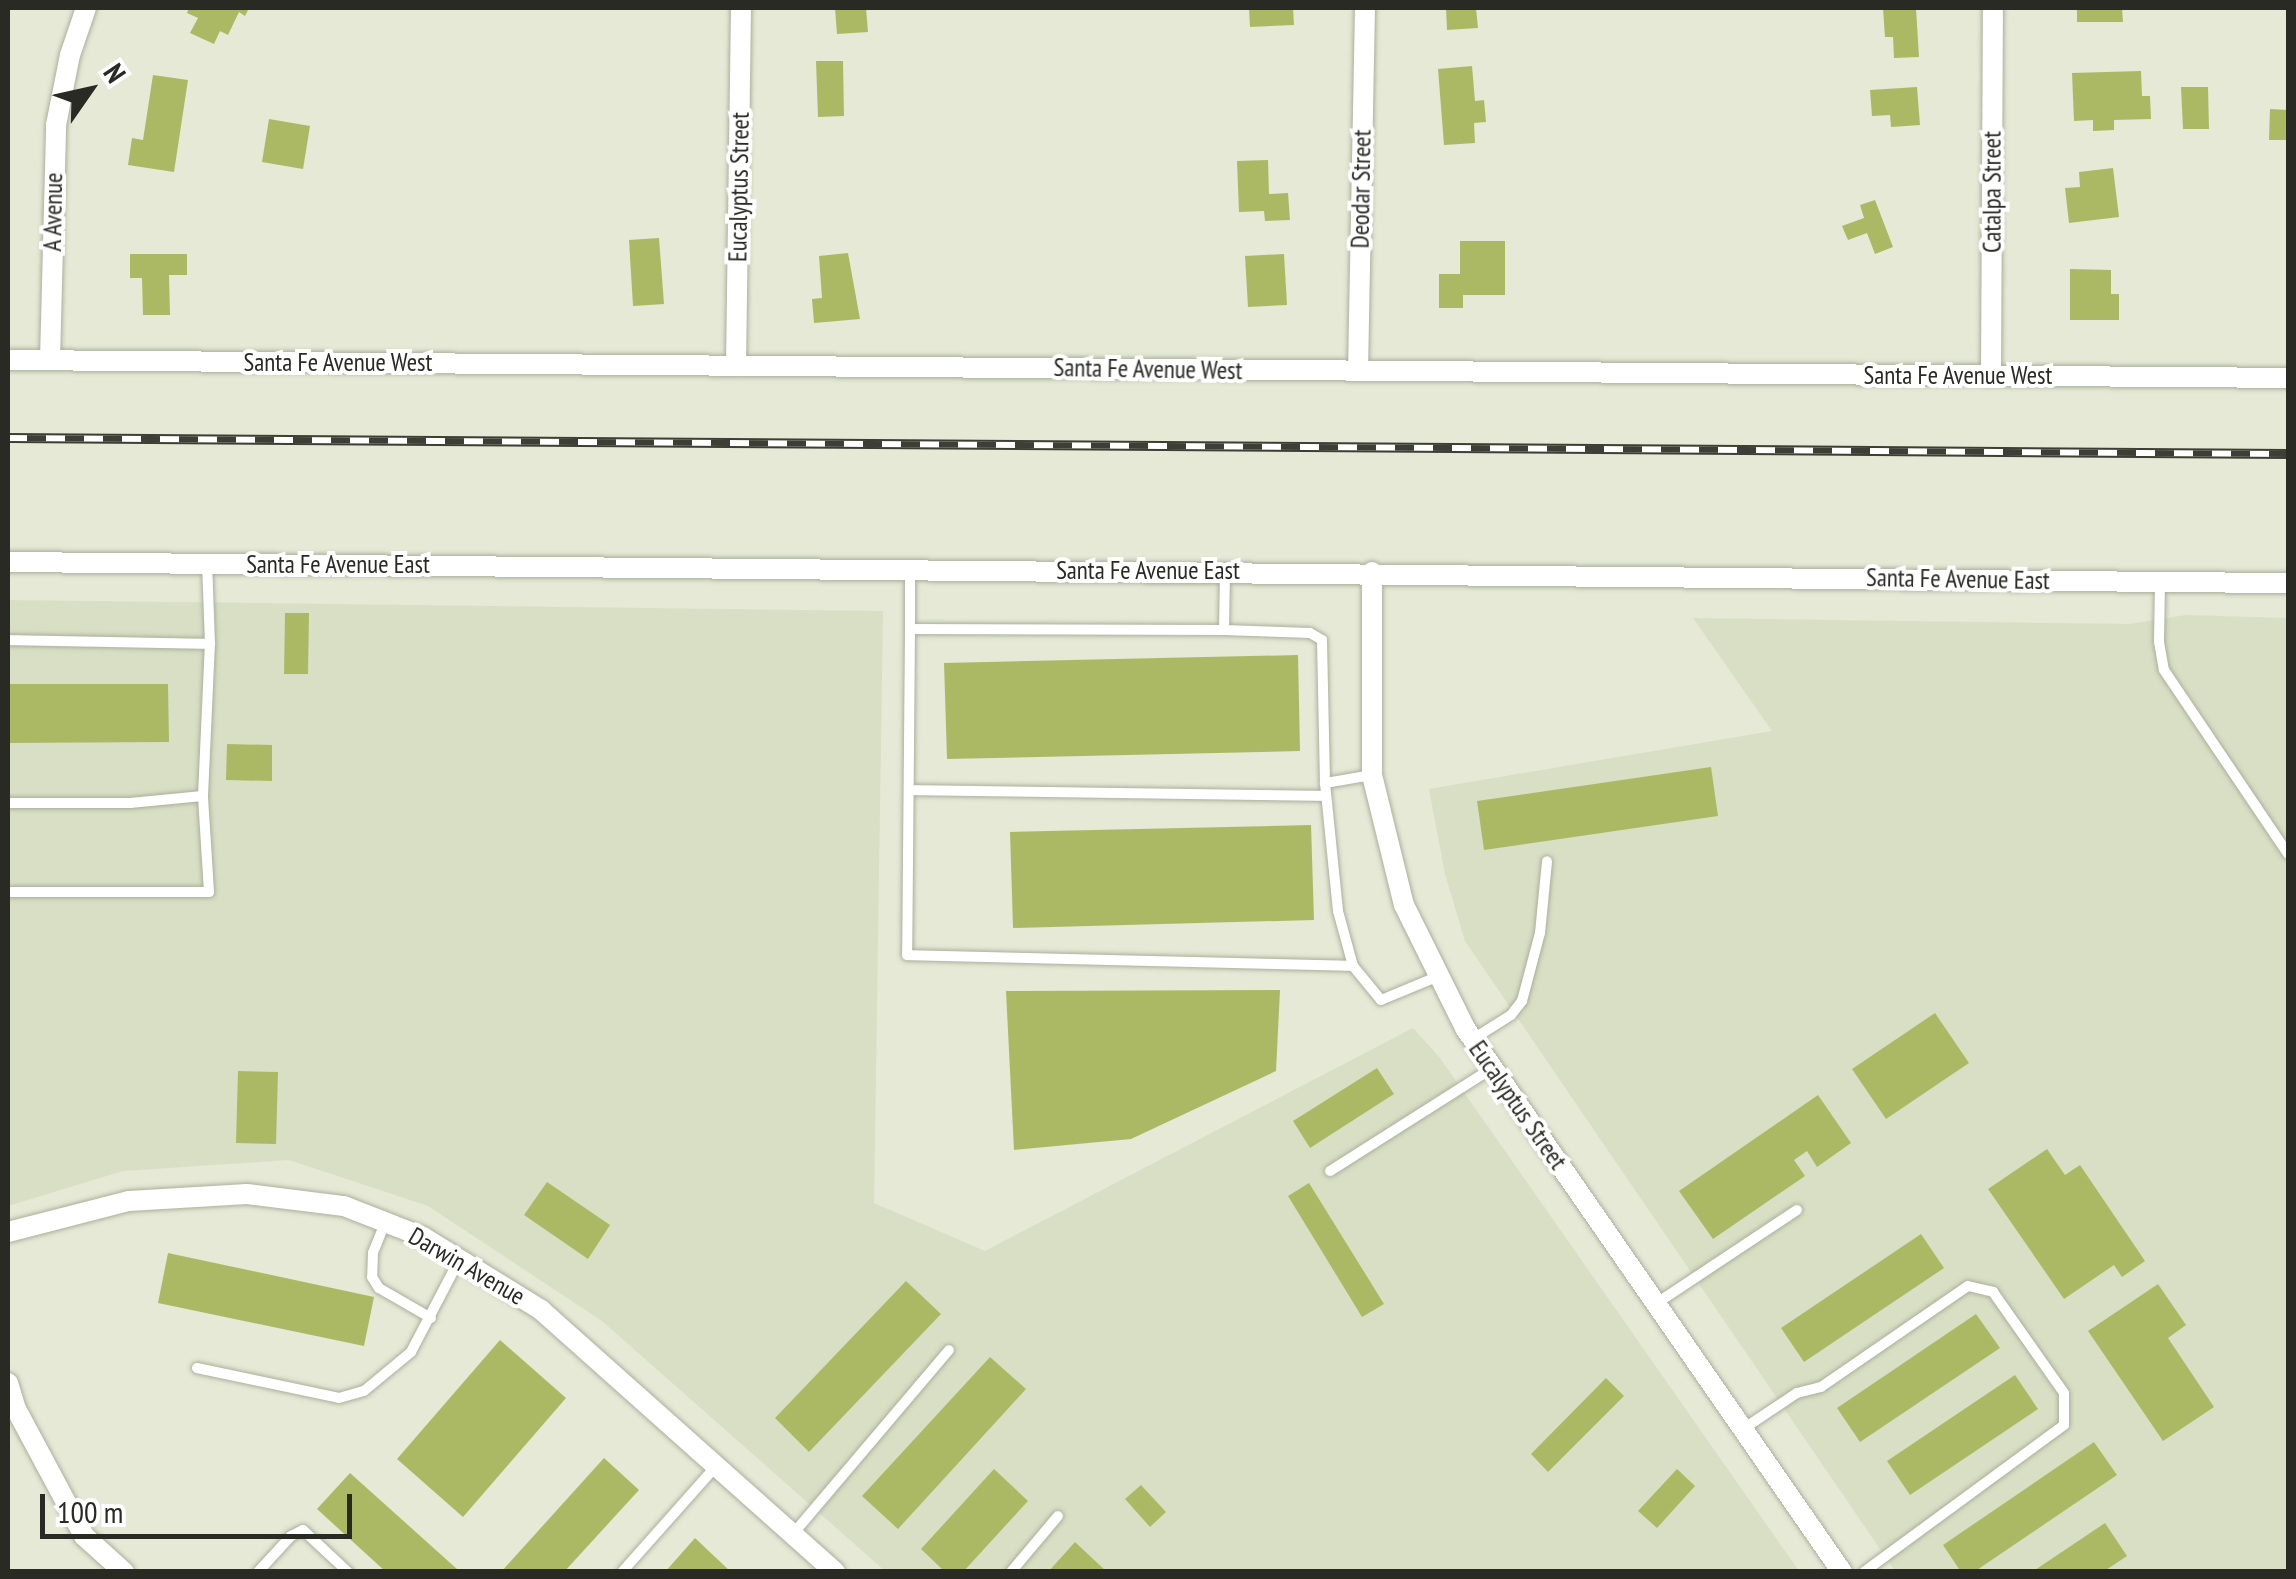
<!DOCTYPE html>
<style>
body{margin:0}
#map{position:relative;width:2296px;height:1579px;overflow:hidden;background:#e5e9d5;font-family:"PT Sans Narrow",sans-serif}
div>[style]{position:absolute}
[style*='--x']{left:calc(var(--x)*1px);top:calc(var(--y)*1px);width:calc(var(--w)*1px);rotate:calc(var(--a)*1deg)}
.built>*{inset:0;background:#d9dfc4}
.building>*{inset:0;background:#acb964}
.roads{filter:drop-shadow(0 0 2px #abaf9c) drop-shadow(0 0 2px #abaf9c)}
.lane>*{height:10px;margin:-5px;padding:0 5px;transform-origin:5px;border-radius:5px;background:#fff}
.street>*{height:20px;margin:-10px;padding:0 10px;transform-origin:10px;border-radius:10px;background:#fff}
.rail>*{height:10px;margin-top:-5px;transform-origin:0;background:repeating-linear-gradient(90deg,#fff 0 19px,#3d3f36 0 38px);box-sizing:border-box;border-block:2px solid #3d3f36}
span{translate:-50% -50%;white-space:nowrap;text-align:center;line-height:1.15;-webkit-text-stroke:8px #fff;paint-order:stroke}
.street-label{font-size:25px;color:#292a23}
.frame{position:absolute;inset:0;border:10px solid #292a23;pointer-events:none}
.north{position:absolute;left:40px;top:40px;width:100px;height:100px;-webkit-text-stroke:8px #fff;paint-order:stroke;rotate:56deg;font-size:28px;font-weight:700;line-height:40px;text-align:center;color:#292a23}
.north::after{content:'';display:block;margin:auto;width:35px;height:45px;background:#292a23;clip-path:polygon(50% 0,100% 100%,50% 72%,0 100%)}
.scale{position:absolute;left:40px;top:1494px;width:312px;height:45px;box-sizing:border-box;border:5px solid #292a23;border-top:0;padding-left:12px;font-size:30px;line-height:35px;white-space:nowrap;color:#292a23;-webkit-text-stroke:8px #fff;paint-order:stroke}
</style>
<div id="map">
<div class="built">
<div style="clip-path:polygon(8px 600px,883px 611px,874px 1203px,985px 1251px,1413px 1028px,1440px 1058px,1799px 1571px,885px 1571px,602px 1321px,428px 1206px,289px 1160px,123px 1171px,8px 1206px)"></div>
<div style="clip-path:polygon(2186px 615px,2288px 618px,2288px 1571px,1895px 1571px,1465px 941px,1445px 874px,1429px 789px,1772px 731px,1693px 618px,2130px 624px)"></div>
</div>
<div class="building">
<div style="clip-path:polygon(189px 8px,249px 8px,245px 16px,239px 12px,228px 35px,220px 31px,214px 44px,190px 33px,198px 18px,187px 13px)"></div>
<div style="clip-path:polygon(835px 8px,866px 8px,868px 32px,837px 34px)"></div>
<div style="clip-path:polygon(1249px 8px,1293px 8px,1294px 25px,1250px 27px)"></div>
<div style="clip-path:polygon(1446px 8px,1476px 8px,1478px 28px,1447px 30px)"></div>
<div style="clip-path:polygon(1883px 8px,1916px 8px,1919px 57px,1894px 58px,1893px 37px,1885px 37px)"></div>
<div style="clip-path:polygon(2077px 8px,2122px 8px,2123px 22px,2077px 22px)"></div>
<div style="clip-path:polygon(816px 61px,843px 61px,844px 116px,818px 117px)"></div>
<div style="clip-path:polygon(1472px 66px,1475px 101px,1484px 100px,1486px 122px,1474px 123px,1475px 143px,1444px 145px,1438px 69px)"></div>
<div style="clip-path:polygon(2141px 71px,2142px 96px,2150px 96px,2151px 119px,2114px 120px,2114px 130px,2093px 131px,2093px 120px,2074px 121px,2072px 73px)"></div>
<div style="clip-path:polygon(153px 75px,188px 80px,174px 172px,128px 165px,132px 138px,143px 140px)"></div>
<div style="clip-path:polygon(1917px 87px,1920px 125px,1891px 127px,1890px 115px,1872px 116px,1870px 90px)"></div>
<div style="clip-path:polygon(2181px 87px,2208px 87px,2209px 129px,2183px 129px)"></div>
<div style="clip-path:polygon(2270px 109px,2288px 110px,2288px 140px,2269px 140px)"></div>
<div style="clip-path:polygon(269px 119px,310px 126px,303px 169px,262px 162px)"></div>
<div style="clip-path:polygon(1268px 160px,1269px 194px,1288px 193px,1290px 220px,1265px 221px,1264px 211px,1239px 212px,1237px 161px)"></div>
<div style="clip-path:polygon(2113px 168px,2119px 217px,2069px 223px,2065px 188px,2080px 187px,2079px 172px)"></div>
<div style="clip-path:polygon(1875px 200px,1893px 247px,1875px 254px,1867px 233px,1848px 240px,1842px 226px,1864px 218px,1860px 205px)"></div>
<div style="clip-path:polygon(659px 238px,664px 304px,633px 306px,629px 240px)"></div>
<div style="clip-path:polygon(1460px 241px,1505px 241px,1505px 295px,1463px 295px,1463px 308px,1439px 308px,1439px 274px,1460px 274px)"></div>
<div style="clip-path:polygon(848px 253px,860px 319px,814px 323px,812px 299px,822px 298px,819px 256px)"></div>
<div style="clip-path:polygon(130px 254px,187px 254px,187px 275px,169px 275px,170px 315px,143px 315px,142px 278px,130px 278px)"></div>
<div style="clip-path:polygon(1284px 254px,1287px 305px,1248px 307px,1245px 256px)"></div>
<div style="clip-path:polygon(2070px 269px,2111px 270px,2111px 294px,2119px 294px,2119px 320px,2070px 320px)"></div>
<div style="clip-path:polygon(285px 613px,309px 613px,308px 674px,284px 674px)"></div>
<div style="clip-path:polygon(1298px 655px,1300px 751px,947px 759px,944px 663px)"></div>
<div style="clip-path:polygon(8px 684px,168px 684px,169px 742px,8px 743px)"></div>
<div style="clip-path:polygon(227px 744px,272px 745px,272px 781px,226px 780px)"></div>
<div style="clip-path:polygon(1711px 767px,1718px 816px,1484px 850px,1477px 801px)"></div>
<div style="clip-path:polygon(1311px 825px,1314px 920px,1013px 928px,1010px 832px)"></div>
<div style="clip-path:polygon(1280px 990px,1276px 1071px,1131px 1139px,1014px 1150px,1006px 991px)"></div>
<div style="clip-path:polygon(1935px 1013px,1969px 1063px,1886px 1119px,1852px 1069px)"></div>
<div style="clip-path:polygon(1377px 1068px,1394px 1094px,1310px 1148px,1293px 1121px)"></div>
<div style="clip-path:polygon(238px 1071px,278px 1072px,276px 1144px,236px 1143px)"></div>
<div style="clip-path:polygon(1818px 1095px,1851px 1143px,1817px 1167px,1807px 1151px,1794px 1160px,1805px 1176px,1713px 1239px,1679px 1191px)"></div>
<div style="clip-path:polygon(2047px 1149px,2065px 1175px,2080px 1165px,2145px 1261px,2122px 1277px,2114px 1265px,2064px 1299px,1988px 1189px)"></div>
<div style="clip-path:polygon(547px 1182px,610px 1225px,588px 1259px,524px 1215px)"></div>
<div style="clip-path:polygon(1309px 1183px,1384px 1304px,1362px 1317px,1288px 1196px)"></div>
<div style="clip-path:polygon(1921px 1234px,1944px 1268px,1804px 1362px,1781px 1328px)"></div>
<div style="clip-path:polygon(168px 1253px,374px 1297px,364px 1346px,158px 1303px)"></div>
<div style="clip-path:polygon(906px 1281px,941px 1314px,809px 1452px,775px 1418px)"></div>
<div style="clip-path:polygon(2158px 1284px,2186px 1325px,2168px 1338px,2214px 1407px,2163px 1441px,2088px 1331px)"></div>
<div style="clip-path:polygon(1976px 1314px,2000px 1348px,1860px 1442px,1837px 1408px)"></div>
<div style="clip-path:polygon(500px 1340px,566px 1398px,463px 1517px,397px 1459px)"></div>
<div style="clip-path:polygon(990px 1357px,1026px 1389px,898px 1529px,862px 1496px)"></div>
<div style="clip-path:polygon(2015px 1375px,2038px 1409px,1910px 1495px,1887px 1461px)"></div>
<div style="clip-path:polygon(1606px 1378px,1624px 1396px,1548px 1472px,1531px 1454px)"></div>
<div style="clip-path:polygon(2094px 1442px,2117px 1475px,1974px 1572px,1961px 1572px,1943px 1545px)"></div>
<div style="clip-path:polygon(604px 1458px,639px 1490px,564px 1572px,501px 1572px)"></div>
<div style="clip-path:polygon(994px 1469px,1028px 1501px,963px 1572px,945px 1572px,921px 1549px)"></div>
<div style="clip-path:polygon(1677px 1469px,1695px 1486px,1657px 1528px,1638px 1511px)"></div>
<div style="clip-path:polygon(350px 1473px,457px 1569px,454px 1572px,386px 1572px,317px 1509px)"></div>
<div style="clip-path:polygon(1141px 1485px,1166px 1512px,1150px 1527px,1125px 1499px)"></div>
<div style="clip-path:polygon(2105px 1523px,2127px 1556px,2103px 1572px,2032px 1572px)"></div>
<div style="clip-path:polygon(695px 1538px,731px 1572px,665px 1572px)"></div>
<div style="clip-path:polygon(1075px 1542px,1107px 1572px,1048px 1572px)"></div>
</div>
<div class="roads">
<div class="lane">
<div style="--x:910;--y:570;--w:59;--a:90"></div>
<div style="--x:910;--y:629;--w:314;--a:0.2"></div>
<div style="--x:1224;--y:630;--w:59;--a:-89"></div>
<div style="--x:2160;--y:583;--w:59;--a:91"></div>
<div style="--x:2159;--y:642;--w:28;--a:80"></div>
<div style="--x:2164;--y:670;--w:222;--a:56"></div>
<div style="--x:910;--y:629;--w:326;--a:90.5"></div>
<div style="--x:907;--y:955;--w:446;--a:1.4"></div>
<div style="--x:1224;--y:630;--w:86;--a:2"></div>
<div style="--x:1310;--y:633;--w:14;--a:30"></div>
<div style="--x:1322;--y:640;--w:143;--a:88.8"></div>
<div style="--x:8;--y:640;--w:202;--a:1.1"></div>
<div style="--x:210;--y:644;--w:81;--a:-92.1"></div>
<div style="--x:1372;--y:775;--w:48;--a:170.3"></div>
<div style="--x:1325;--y:783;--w:129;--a:84.2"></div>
<div style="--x:1338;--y:911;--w:57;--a:74.7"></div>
<div style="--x:1353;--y:966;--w:44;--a:50.5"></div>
<div style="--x:1381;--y:1000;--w:63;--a:-22.5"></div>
<div style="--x:909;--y:790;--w:417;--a:0.8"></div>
<div style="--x:8;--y:803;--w:122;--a:0"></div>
<div style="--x:130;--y:803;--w:73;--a:-5.5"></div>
<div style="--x:203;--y:796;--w:152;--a:-87.4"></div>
<div style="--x:8;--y:892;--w:201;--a:0"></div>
<div style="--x:209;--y:892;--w:96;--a:-93.6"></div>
<div style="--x:1473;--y:1039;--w:45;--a:-32.3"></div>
<div style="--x:1511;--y:1015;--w:18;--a:-52"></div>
<div style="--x:1522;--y:1001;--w:70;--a:-75.2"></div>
<div style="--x:1540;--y:933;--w:72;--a:-84.4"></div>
<div style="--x:1330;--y:1171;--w:192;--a:-32.4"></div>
<div style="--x:385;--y:1223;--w:32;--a:112"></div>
<div style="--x:373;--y:1253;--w:24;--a:92"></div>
<div style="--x:372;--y:1277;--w:13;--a:58"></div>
<div style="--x:379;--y:1288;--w:60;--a:30"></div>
<div style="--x:1657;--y:1303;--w:168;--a:-33.6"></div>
<div style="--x:197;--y:1368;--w:145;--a:11.9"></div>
<div style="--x:339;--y:1398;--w:26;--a:-16"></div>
<div style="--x:364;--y:1391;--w:61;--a:-39.7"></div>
<div style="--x:411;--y:1352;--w:104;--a:-62.4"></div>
<div style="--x:1743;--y:1429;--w:65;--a:-33.7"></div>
<div style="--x:1797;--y:1393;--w:25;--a:-14"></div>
<div style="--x:1821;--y:1387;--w:178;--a:-34.5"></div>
<div style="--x:1968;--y:1286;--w:26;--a:13"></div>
<div style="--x:1993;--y:1292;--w:123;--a:54.9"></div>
<div style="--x:2064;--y:1393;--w:32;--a:90"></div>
<div style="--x:2064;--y:1425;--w:248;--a:143.7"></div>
<div style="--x:793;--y:1534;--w:241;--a:-49.7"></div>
<div style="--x:258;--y:1572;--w:49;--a:-47.5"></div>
<div style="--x:291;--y:1536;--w:13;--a:-27"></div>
<div style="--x:303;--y:1530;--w:62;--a:43"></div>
<div style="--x:622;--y:1572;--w:142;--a:-48.4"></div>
<div style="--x:1011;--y:1572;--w:73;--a:-50"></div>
</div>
<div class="street">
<div style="--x:8;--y:360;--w:2280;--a:0.45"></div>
<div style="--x:50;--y:360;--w:235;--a:-88.5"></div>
<div style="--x:56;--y:125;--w:71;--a:-78.7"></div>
<div style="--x:70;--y:55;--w:50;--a:-71.2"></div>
<div style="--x:736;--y:366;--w:358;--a:-89.2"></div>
<div style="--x:1358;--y:371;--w:363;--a:-88.9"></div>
<div style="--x:1991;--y:376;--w:368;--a:-89.7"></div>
<div style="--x:8;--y:562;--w:2280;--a:0.53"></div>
<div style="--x:1372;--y:572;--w:203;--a:90"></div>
<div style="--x:1372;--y:775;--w:134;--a:76.2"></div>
<div style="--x:1404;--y:905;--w:137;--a:63.6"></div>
<div style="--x:1465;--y:1028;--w:662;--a:55.28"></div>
<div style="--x:8;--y:1232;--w:125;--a:-14.4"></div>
<div style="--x:129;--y:1201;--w:118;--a:-3.4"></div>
<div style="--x:247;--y:1194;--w:98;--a:7.1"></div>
<div style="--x:344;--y:1206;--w:85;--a:21.4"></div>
<div style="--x:423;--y:1237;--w:139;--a:31.7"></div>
<div style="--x:541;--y:1310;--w:394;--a:41.7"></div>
<div style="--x:8;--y:1383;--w:27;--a:73"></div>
<div style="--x:16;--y:1409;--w:144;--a:61.8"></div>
<div style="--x:84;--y:1536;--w:54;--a:42"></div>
</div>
</div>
<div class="rail">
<div style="--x:8;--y:438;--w:2280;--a:0.4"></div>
</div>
<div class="street-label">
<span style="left:739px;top:187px;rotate:-89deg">Eucalyptus Street</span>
<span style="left:1361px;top:189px;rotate:-89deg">Deodar Street</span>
<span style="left:1992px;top:192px;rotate:-90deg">Catalpa Street</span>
<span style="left:53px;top:212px;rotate:-89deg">A Avenue</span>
<span style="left:338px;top:362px">Santa Fe Avenue West</span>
<span style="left:1148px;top:369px;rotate:1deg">Santa Fe Avenue West</span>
<span style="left:1958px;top:375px">Santa Fe Avenue West</span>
<span style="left:338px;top:564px">Santa Fe Avenue East</span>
<span style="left:1148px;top:570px">Santa Fe Avenue East</span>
<span style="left:1958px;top:579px;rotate:1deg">Santa Fe Avenue East</span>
<span style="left:1518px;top:1105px;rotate:55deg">Eucalyptus Street</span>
<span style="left:467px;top:1266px;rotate:30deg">Darwin Avenue</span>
</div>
<div class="frame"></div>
<div class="north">N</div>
<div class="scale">100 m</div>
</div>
